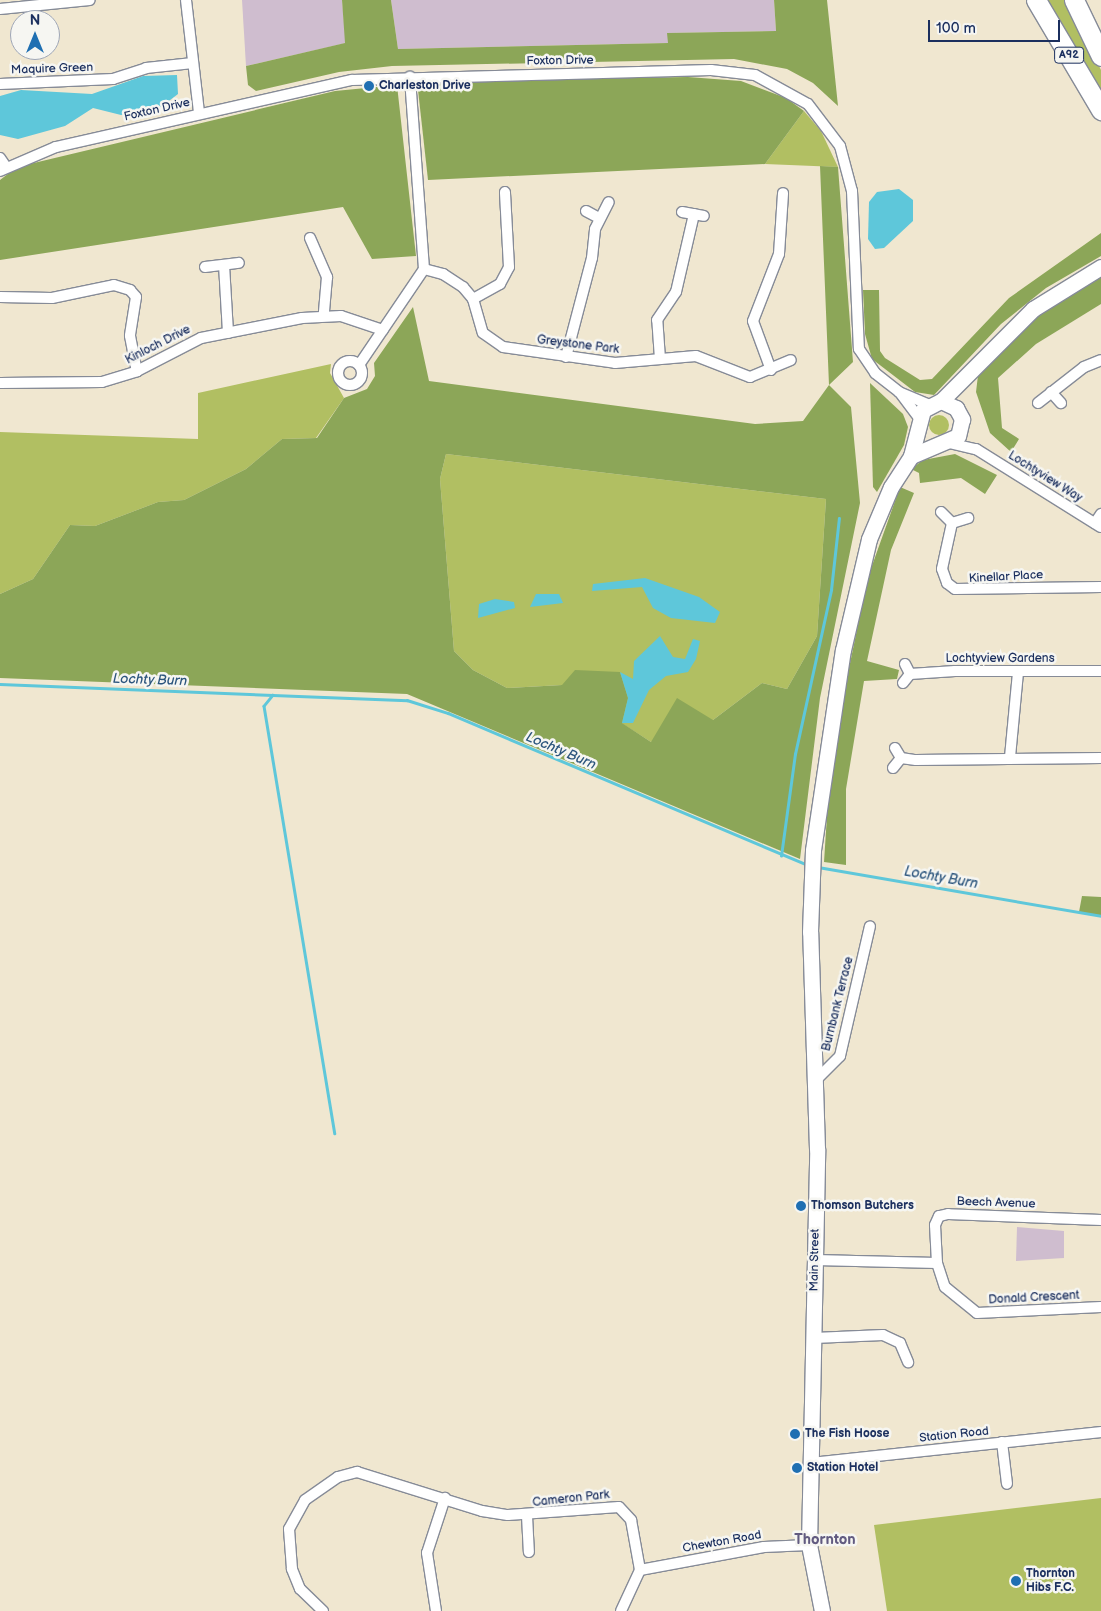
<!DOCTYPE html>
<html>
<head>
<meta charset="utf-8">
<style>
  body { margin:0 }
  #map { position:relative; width:1101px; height:1611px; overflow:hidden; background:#f0e7d0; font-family:"Balsamiq Sans",sans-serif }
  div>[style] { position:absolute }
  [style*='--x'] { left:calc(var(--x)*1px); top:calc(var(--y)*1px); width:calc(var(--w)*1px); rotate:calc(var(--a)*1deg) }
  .industrial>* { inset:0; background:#cfbdcf }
  .green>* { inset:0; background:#b1bf62 }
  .round { border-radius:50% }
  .forest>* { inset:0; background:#8ca658 }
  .water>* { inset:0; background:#5ec7da }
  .stream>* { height:2.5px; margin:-1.25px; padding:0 1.25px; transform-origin:1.25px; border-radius:1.25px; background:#5ec7da }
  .roads { filter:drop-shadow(1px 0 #868b97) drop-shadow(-1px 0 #868b97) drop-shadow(0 1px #868b97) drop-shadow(0 -1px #868b97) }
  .street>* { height:10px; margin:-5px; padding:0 5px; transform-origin:5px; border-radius:5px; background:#fff }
  .street>.ring { margin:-5px; padding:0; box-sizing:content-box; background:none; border:10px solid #fff; border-radius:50% }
  .secondary>* { height:15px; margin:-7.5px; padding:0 7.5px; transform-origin:7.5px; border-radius:7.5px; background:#fff }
  .highway>* { height:19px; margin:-9.5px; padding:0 9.5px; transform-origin:9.5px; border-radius:9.5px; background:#fff }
  .dots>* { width:14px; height:14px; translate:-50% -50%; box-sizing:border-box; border:2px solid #f6f6f2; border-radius:50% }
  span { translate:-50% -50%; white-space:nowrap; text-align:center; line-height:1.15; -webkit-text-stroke:5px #f6f6f2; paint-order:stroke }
  .shield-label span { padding:1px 4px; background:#f6f6f2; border:1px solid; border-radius:4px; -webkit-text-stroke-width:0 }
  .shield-label { font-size:11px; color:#1b2f5e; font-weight:700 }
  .street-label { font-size:12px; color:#1b2f5e }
  .poi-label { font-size:12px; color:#1b2f5e; font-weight:700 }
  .left { translate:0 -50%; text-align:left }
  .water-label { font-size:14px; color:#2c557d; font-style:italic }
  .quarter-label { font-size:15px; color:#625b80; font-weight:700 }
  .north { position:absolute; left:10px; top:10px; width:50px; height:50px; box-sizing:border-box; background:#f6f6f2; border:1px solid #9ea6b7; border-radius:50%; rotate:0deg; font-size:14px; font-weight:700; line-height:20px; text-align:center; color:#1b2f5e }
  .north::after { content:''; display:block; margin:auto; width:18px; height:22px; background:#1f6fb2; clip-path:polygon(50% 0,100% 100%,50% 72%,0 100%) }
  .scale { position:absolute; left:928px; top:20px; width:132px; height:22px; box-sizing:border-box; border:2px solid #1b2f5e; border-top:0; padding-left:6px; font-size:15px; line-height:18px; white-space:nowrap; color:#1b2f5e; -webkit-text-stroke:4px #f6f6f2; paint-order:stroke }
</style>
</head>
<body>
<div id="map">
  <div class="industrial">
    <div style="clip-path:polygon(242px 0,342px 0,346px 43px,246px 66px)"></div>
    <div style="clip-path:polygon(391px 0,774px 0,776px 31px,668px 33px,668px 43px,398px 49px)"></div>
    <div style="clip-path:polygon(1017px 1227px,1064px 1231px,1064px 1258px,1016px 1261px)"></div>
  </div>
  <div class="green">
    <div style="clip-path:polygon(1042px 0,1067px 0,1101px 70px,1101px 97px)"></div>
    <div style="clip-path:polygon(804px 111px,821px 131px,838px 167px,765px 164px)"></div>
    <div style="clip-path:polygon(331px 364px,330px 373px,344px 398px,316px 438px,282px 439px,246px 469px,184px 500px,158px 502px,95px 526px,70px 525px,33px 579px,0 594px,0 432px,198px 439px,198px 393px)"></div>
    <div class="round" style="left:929px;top:415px;width:20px;height:20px"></div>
    <div style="clip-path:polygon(446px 454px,826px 499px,817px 636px,787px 689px,762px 683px,713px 720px,651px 742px,562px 685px,507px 688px,473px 670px,454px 651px,440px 479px)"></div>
    <div style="clip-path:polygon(1101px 1498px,1101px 1611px,887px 1611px,874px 1525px)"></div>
  </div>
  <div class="forest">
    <div style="clip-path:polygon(342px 0,391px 0,398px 49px,668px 43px,667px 33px,776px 31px,774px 0,827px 0,838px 106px,813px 83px,787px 69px,734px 59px,392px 66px,339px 72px,256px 91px,248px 85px,246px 66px,345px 43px)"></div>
    <div style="clip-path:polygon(688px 77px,741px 81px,786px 98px,804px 111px,765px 164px,428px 180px,417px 81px)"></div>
    <div style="clip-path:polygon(397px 85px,416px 256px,372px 259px,343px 207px,0 260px,0 180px,17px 167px,335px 91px)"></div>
    <div style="clip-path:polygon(evenodd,820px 166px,838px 167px,853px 362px,829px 385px,851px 407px,860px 503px,820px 698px,800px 859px,407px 694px,0 678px,0 594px,33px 579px,70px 525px,95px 526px,158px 502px,184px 500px,246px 469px,282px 439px,317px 438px,344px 398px,367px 389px,375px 376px,374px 363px,413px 307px,429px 381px,755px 424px,803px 421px,829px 385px,820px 166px,446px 454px,826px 499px,817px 636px,787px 689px,762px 683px,713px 720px,677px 698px,651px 742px,622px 723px,628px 698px,620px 672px,575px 670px,562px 685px,507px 688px,473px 670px,454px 651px,440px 479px,446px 454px)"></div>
    <div style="clip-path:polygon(1101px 233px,1101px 256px,1046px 288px,1001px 324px,934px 395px,915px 392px,872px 359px,865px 334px,863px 290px,879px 290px,880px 351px,885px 358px,920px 380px,932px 379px,1009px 298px)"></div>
    <div style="clip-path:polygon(1101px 275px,1101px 304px,1036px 344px,998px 378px,1002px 428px,1019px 439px,1011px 452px,990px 433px,976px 392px,979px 367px,1021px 325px)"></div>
    <div style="clip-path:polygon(870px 383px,903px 414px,908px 427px,904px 445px,877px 492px,873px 487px)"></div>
    <div style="clip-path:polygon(955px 454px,997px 475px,985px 494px,961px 478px,920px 483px,919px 473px,911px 469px,923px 460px)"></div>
    <div style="clip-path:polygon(900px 487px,914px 493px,891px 550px,867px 661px,899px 670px,897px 679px,864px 681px,846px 789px,846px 865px,824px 862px,829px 785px,849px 668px,868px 577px)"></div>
    <div style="clip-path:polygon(1082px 896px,1101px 897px,1101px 916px,1079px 912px)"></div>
  </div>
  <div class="water">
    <div style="clip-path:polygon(177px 75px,178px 94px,161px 107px,121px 115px,93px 108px,65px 126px,18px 139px,0 135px,0 96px,21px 90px,92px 94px,143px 76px)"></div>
    <div style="clip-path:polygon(899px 189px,913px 200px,913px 221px,884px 248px,875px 249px,868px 239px,869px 202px,877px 192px)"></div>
    <div style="clip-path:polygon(645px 578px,699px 597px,720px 612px,715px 623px,671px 618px,653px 608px,642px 587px,592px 591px,593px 584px)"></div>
    <div style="clip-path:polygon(536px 594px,559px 594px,563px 603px,530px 607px)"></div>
    <div style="clip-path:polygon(495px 599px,514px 602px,515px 608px,478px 618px,479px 604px)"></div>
    <div style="clip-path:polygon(660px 636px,673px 657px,685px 659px,693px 639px,700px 641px,696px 659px,688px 672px,666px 676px,649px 690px,633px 723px,622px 723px,628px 698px,620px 672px,633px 679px,634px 661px)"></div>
  </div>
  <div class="stream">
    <div style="--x:0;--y:684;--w:407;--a:2.3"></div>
    <div style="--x:407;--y:700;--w:43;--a:17.6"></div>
    <div style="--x:448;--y:713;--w:390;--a:22.9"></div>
    <div style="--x:273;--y:695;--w:14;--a:129"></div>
    <div style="--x:264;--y:706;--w:433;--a:80.6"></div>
    <div style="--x:781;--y:856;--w:103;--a:-82.2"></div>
    <div style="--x:795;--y:754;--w:168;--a:-77.6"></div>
    <div style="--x:831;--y:590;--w:72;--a:-83.7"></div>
    <div style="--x:818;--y:867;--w:287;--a:9.8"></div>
  </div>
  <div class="roads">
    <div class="street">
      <div style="--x:186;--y:0;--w:114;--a:83.4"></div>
      <div style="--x:0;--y:9;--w:90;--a:-5.7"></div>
      <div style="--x:0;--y:84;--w:113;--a:-2.5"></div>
      <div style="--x:113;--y:79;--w:35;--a:-18"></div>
      <div style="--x:146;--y:68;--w:47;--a:-6.1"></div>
      <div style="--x:0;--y:158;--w:11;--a:56"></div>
      <div style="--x:0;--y:171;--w:61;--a:-23.2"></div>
      <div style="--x:56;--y:147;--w:303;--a:-12.8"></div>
      <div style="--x:352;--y:80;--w:359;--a:-1.6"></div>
      <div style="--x:711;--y:70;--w:44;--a:6.5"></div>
      <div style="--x:755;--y:75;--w:60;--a:28.7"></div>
      <div style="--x:808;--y:104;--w:53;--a:52.7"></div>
      <div style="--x:840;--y:146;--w:47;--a:75.1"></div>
      <div style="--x:852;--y:191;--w:158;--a:87.5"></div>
      <div style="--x:859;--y:349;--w:29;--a:56"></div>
      <div style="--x:875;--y:373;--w:31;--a:38"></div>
      <div style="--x:899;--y:392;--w:33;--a:23"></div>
      <div style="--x:586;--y:211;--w:15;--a:28"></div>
      <div style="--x:682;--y:212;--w:22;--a:10"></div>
      <div style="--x:310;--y:238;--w:43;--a:66.4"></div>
      <div style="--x:327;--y:277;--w:38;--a:95"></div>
      <div style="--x:224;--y:265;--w:68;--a:86.6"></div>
      <div style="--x:205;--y:267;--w:34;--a:-7"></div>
      <div style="--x:424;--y:269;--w:20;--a:15"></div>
      <div style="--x:443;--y:274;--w:24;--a:33"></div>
      <div style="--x:463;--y:287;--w:16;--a:50"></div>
      <div style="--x:473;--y:299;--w:35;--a:74"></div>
      <div style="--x:483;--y:333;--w:24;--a:35"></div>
      <div style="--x:503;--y:347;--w:113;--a:8.1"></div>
      <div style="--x:615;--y:363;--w:81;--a:-4.9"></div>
      <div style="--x:696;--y:356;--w:58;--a:21.3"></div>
      <div style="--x:750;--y:377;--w:44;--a:-22.5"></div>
      <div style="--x:0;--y:297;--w:52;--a:1.1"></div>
      <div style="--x:52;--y:298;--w:63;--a:-11.8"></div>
      <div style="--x:114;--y:285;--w:17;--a:17"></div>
      <div style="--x:130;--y:290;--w:9;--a:49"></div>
      <div style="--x:136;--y:297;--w:39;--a:99"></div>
      <div style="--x:130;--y:336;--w:36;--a:79"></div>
      <div style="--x:473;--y:299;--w:31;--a:-29"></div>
      <div style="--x:500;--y:284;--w:19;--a:-62"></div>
      <div style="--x:509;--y:267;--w:75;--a:-93.1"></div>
      <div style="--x:566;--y:357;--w:102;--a:-75.3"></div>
      <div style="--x:592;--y:258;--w:29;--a:-84"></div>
      <div style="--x:595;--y:229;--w:30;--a:-63"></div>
      <div style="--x:660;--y:359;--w:39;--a:-94"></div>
      <div style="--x:657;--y:320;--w:34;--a:-56"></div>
      <div style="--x:676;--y:292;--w:80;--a:-77"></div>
      <div class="ring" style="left:338px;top:361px;width:14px;height:14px"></div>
      <div style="--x:359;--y:365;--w:116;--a:-55.9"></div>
      <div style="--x:424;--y:269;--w:193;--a:-94.2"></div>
      <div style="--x:771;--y:370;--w:52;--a:-110.2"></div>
      <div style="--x:753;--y:321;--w:72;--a:-68.8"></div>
      <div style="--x:779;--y:254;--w:61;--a:-86.2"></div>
      <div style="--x:0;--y:383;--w:102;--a:-0.6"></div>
      <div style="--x:102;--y:382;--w:37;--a:-17"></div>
      <div style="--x:137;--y:371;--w:72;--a:-27.3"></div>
      <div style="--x:201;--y:338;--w:103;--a:-11.2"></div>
      <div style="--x:302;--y:318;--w:39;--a:-3"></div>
      <div style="--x:341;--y:316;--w:44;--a:18.4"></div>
      <div style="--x:1051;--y:392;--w:15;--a:48"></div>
      <div style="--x:901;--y:394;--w:30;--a:53"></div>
      <div style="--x:1038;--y:403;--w:58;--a:-38"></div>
      <div style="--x:1084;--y:367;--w:18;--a:-22"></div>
      <div style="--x:949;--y:443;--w:28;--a:13"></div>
      <div style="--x:976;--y:449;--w:147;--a:32"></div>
      <div style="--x:941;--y:512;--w:16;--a:45"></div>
      <div style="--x:952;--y:523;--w:17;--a:-17"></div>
      <div style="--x:952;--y:523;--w:47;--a:102.3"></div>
      <div style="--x:942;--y:569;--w:15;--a:70"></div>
      <div style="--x:947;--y:583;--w:10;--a:37"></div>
      <div style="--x:955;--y:589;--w:146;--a:-0.8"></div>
      <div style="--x:1095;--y:523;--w:11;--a:-56"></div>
      <div style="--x:905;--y:664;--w:11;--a:63"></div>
      <div style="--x:903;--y:683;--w:11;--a:-52"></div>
      <div style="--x:910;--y:674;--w:45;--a:-3.8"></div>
      <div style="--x:955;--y:671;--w:146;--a:0"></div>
      <div style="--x:895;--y:748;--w:12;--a:59"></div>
      <div style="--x:901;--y:758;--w:15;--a:8"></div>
      <div style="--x:916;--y:760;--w:185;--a:-0.6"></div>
      <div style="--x:1010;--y:757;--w:85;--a:-84.6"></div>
      <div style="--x:893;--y:768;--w:13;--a:-51"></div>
      <div style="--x:816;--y:1080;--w:34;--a:-45"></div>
      <div style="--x:840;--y:1056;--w:133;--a:-77"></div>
      <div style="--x:1101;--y:1220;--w:153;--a:-177.8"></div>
      <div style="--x:948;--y:1214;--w:9;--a:167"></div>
      <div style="--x:939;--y:1216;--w:10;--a:114"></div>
      <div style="--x:935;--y:1225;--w:38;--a:87"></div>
      <div style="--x:937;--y:1263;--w:25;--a:72"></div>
      <div style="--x:945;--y:1287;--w:41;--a:39.1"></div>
      <div style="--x:977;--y:1313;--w:124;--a:-2.8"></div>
      <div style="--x:815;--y:1260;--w:122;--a:1.4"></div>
      <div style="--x:814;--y:1338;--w:69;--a:-2.5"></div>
      <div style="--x:883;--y:1335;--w:19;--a:25"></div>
      <div style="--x:900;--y:1343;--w:21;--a:67"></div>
      <div style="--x:1002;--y:1442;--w:42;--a:83.2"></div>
      <div style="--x:811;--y:1463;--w:292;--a:-6.1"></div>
      <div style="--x:527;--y:1516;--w:36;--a:87"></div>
      <div style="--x:640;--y:1570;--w:126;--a:-10.5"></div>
      <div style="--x:764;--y:1547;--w:45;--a:-2.5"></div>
      <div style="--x:323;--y:1611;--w:32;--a:-136"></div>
      <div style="--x:300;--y:1589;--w:22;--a:-112"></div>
      <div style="--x:292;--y:1569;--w:40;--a:-94.3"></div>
      <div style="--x:289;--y:1529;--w:33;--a:-61"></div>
      <div style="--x:305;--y:1500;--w:40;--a:-34.9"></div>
      <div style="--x:338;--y:1477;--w:20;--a:-15"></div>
      <div style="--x:357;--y:1472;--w:131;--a:17.3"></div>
      <div style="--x:482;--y:1511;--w:26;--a:9"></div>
      <div style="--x:508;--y:1515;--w:111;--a:-4.1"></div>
      <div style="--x:619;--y:1507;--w:18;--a:47"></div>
      <div style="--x:631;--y:1520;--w:51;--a:79.8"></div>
      <div style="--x:640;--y:1570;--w:45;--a:114.9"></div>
      <div style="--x:436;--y:1611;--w:59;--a:-98.8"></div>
      <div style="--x:427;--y:1553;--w:58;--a:-71.9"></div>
    </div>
    <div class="secondary">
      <div style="--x:941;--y:401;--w:130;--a:-45"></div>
      <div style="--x:1033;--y:309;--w:80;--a:-31.7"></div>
      <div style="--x:822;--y:1611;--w:67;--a:-101.1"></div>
      <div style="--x:809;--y:1545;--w:396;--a:-88.8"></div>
      <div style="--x:817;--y:1149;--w:217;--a:-91.8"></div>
      <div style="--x:810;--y:932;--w:82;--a:-87.9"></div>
      <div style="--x:813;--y:850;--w:202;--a:-81.5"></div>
      <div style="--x:843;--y:650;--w:114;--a:-76.8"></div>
      <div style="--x:869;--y:539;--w:56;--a:-67.1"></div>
      <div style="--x:891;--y:487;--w:37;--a:-57"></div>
      <div style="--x:911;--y:456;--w:48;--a:-75.4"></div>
      <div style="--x:923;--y:410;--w:20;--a:-27"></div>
      <div style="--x:941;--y:401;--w:17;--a:25"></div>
      <div style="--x:956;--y:408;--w:13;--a:61"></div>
      <div style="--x:962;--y:419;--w:17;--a:103"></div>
      <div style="--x:958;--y:436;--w:51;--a:156.9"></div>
    </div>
    <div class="highway">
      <div style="--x:1036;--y:0;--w:128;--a:59.4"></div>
      <div style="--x:1074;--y:0;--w:62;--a:64.3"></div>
    </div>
  </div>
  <div class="dots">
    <div style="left:369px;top:86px;background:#1f6fb2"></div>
    <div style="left:801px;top:1206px;background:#1f6fb2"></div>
    <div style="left:795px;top:1434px;background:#1f6fb2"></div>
    <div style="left:797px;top:1468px;background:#1f6fb2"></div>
    <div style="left:1016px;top:1581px;background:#1f6fb2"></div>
  </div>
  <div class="shield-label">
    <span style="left:1069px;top:55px">A92</span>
  </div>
  <div class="street-label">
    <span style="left:560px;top:61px;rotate:-1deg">Foxton Drive</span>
    <span style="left:52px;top:69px;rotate:-2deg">Maquire Green</span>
    <span style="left:157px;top:110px;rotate:-13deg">Foxton Drive</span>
    <span style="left:158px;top:345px;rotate:-27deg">Kinloch Drive</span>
    <span style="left:578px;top:345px;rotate:7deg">Greystone Park</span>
    <span style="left:1045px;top:477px;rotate:32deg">Lochtyview Way</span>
    <span style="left:1006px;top:577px;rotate:-3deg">Kinellar Place</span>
    <span style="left:1000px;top:659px">Lochtyview Gardens</span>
    <span style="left:838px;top:1004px;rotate:-76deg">Burnbank Terrace</span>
    <span style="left:996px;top:1203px;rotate:2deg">Beech Avenue</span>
    <span style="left:815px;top:1260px;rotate:-89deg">Main Street</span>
    <span style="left:1034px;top:1298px;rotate:-3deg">Donald Crescent</span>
    <span style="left:954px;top:1435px;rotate:-6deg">Station Road</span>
    <span style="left:571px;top:1499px;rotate:-6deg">Cameron Park</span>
    <span style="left:722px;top:1542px;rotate:-10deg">Chewton Road</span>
  </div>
  <div class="poi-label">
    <span class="left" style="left:379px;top:86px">Charleston Drive</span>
    <span class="left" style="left:811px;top:1206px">Thomson Butchers</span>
    <span class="left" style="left:805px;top:1434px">The Fish Hoose</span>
    <span class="left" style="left:807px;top:1468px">Station Hotel</span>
    <span class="left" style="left:1026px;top:1581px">Thornton<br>Hibs F.C.</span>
  </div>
  <div class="water-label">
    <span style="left:150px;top:680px;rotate:2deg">Lochty Burn</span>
    <span style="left:561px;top:751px;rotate:23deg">Lochty Burn</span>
    <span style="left:941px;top:878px;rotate:10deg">Lochty Burn</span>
  </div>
  <div class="quarter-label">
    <span style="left:825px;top:1540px">Thornton</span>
  </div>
  <div class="north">N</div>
  <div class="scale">100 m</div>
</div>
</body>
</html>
